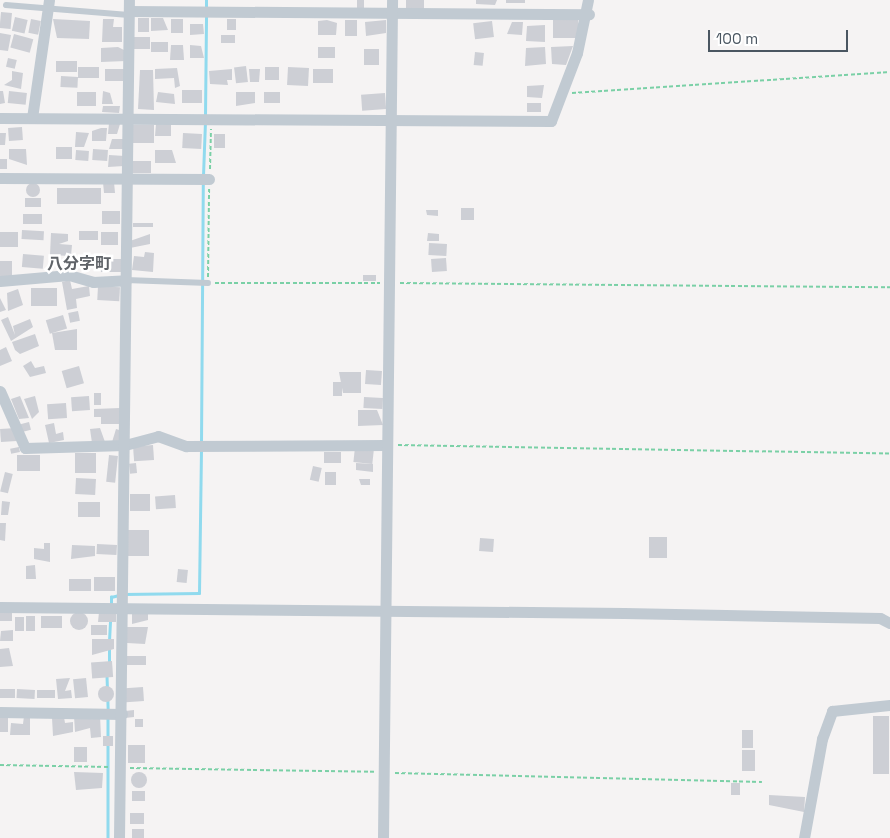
<!DOCTYPE html>
<html>
<head>
<meta charset="utf-8">
<style>
  body { margin:0 }
  #map { position:relative; width:890px; height:838px; overflow:hidden; background:#f5f3f3; font-family:"Space Grotesk","Noto Sans JP",sans-serif }
  div>[style] { position:absolute }
  [style*='--x'] { left:calc(var(--x)*1px); top:calc(var(--y)*1px); width:calc(var(--w)*1px); rotate:calc(var(--a)*1deg) }
  .stream>* { height:2.5px; margin:-1.25px; padding:0 1.25px; transform-origin:1.25px; border-radius:1.25px; background:#90daee }
  .building>* { inset:0; background:#cdcfd5; transform-origin:0 0 }
  .round { border-radius:50% }
  .path>* { height:2px; margin-top:-1px; transform-origin:0; background:repeating-linear-gradient(90deg,#7ad0a6 0 4px,transparent 0 6.5px) }
  .lane>* { height:5.5px; margin:-2.75px; padding:0 2.75px; transform-origin:2.75px; border-radius:2.75px; background:#c1cad2 }
  .street>* { height:11px; margin:-5.5px; padding:0 5.5px; transform-origin:5.5px; border-radius:5.5px; background:#c1cad2 }
  span { translate:-50% -50%; white-space:nowrap; text-align:center; line-height:1.15; -webkit-text-stroke:5px #fff; paint-order:stroke }
  .quarter-label { font-size:16px; color:#5f6368; font-weight:700 }
  .scale { position:absolute; left:708px; top:30px; width:140px; height:22px; box-sizing:border-box; border:2px solid #4a5661; border-top:0; padding-left:6px; font-size:15px; line-height:18px; white-space:nowrap; color:#4a5661; -webkit-text-stroke:4px #fff; paint-order:stroke }
</style>
</head>
<body>
<div id="map">
  <div class="stream">
    <div style="--x:206;--y:8;--w:8;--a:-90"></div>
    <div style="--x:205;--y:116;--w:102;--a:-89.4"></div>
    <div style="--x:203;--y:176;--w:55;--a:-87.9"></div>
    <div style="--x:201;--y:443;--w:262;--a:-89.6"></div>
    <div style="--x:124;--y:594;--w:75;--a:-0.8"></div>
    <div style="--x:199;--y:593;--w:144;--a:-89.2"></div>
    <div style="--x:111;--y:606;--w:9;--a:-90"></div>
    <div style="--x:111;--y:597;--w:8;--a:-14"></div>
    <div style="--x:109;--y:641;--w:22;--a:-87"></div>
    <div style="--x:109;--y:663;--w:14;--a:-90"></div>
    <div style="--x:107;--y:676;--w:34;--a:88"></div>
    <div style="--x:108;--y:718;--w:20;--a:90"></div>
    <div style="--x:108;--y:743;--w:95;--a:90"></div>
  </div>
  <div class="building">
    <div style="left:357px;top:0;width:7px;height:9px"></div>
    <div style="clip-path:polygon(406px 0,424px 0,424px 12px,406px 9px)"></div>
    <div style="clip-path:polygon(476px 0,497px 0,495px 5px,476px 4px)"></div>
    <div style="left:506px;top:0;width:19px;height:3px"></div>
    <div style="left:1px;top:12px;width:11px;height:16px;rotate:5deg"></div>
    <div style="left:15px;top:17px;width:13px;height:14px;rotate:13deg"></div>
    <div style="left:138px;top:18px;width:11px;height:14px"></div>
    <div style="clip-path:polygon(151px 18px,163px 18px,168px 30px,151px 31px)"></div>
    <div style="left:31px;top:19px;width:10px;height:14px;rotate:11deg"></div>
    <div style="clip-path:polygon(53px 19px,90px 21px,89px 39px,57px 38px)"></div>
    <div style="clip-path:polygon(103px 19px,114px 19px,113px 27px,122px 27px,122px 42px,102px 42px)"></div>
    <div style="left:171px;top:19px;width:12px;height:14px"></div>
    <div style="left:227px;top:19px;width:9px;height:11px"></div>
    <div style="clip-path:polygon(327px 20px,337px 23px,336px 35px,318px 35px,318px 21px)"></div>
    <div style="left:345px;top:20px;width:12px;height:16px"></div>
    <div style="clip-path:polygon(386px 20px,386px 33px,366px 36px,365px 22px)"></div>
    <div style="left:553px;top:20px;width:25px;height:18px"></div>
    <div style="left:492px;top:21px;width:16px;height:19px;rotate:83deg"></div>
    <div style="clip-path:polygon(512px 22px,523px 22px,522px 35px,507px 34px)"></div>
    <div style="clip-path:polygon(190px 24px,203px 24px,204px 34px,190px 35px)"></div>
    <div style="clip-path:polygon(545px 25px,545px 42px,526px 41px,527px 26px)"></div>
    <div style="clip-path:polygon(0 33px,11px 35px,8px 51px,0 50px)"></div>
    <div style="left:14px;top:34px;width:20px;height:14px;rotate:15deg"></div>
    <div style="left:221px;top:35px;width:14px;height:8px"></div>
    <div style="left:134px;top:37px;width:16px;height:12px"></div>
    <div style="left:151px;top:42px;width:17px;height:10px"></div>
    <div style="clip-path:polygon(171px 45px,183px 45px,184px 60px,170px 60px)"></div>
    <div style="clip-path:polygon(190px 45px,201px 46px,204px 58px,190px 58px)"></div>
    <div style="clip-path:polygon(573px 46px,566px 65px,552px 64px,551px 47px)"></div>
    <div style="clip-path:polygon(118px 47px,126px 51px,126px 61px,101px 62px,101px 48px)"></div>
    <div style="left:318px;top:47px;width:17px;height:11px"></div>
    <div style="clip-path:polygon(545px 47px,546px 64px,525px 66px,526px 48px)"></div>
    <div style="left:364px;top:49px;width:15px;height:16px"></div>
    <div style="left:475px;top:52px;width:9px;height:13px;rotate:6deg"></div>
    <div style="left:8px;top:58px;width:9px;height:9px;rotate:13deg"></div>
    <div style="left:56px;top:61px;width:21px;height:11px"></div>
    <div style="left:246px;top:66px;width:16px;height:12px;rotate:83deg"></div>
    <div style="left:78px;top:67px;width:21px;height:11px"></div>
    <div style="left:279px;top:67px;width:13px;height:14px;rotate:90deg"></div>
    <div style="left:288px;top:67px;width:21px;height:18px;rotate:3deg"></div>
    <div style="clip-path:polygon(177px 68px,180px 86px,175px 88px,174px 78px,155px 79px,155px 69px)"></div>
    <div style="left:125px;top:69px;width:12px;height:20px;rotate:90deg"></div>
    <div style="clip-path:polygon(232px 69px,232px 80px,227px 80px,228px 85px,210px 84px,209px 71px)"></div>
    <div style="clip-path:polygon(249px 69px,260px 69px,259px 82px,250px 82px)"></div>
    <div style="left:313px;top:69px;width:20px;height:14px"></div>
    <div style="clip-path:polygon(140px 70px,153px 70px,154px 110px,138px 109px)"></div>
    <div style="clip-path:polygon(12px 71px,23px 73px,21px 89px,4px 85px,12px 80px)"></div>
    <div style="left:61px;top:76px;width:17px;height:11px;rotate:3deg"></div>
    <div style="clip-path:polygon(544px 85px,542px 98px,527px 97px,527px 86px)"></div>
    <div style="left:182px;top:90px;width:20px;height:13px"></div>
    <div style="clip-path:polygon(0 91px,3px 91px,5px 103px,0 104px)"></div>
    <div style="left:9px;top:91px;width:18px;height:12px;rotate:6deg"></div>
    <div style="clip-path:polygon(103px 91px,110px 93px,113px 104px,102px 104px)"></div>
    <div style="left:96px;top:92px;width:14px;height:19px;rotate:90deg"></div>
    <div style="clip-path:polygon(158px 92px,174px 94px,175px 104px,156px 102px)"></div>
    <div style="clip-path:polygon(236px 92px,255px 92px,255px 103px,236px 106px)"></div>
    <div style="left:264px;top:92px;width:16px;height:11px"></div>
    <div style="left:385px;top:93px;width:16px;height:24px;rotate:86deg"></div>
    <div style="left:527px;top:103px;width:14px;height:9px"></div>
    <div style="clip-path:polygon(103px 106px,120px 106px,119px 113px,102px 112px)"></div>
    <div style="clip-path:polygon(109px 123px,120px 124px,117px 134px,108px 134px)"></div>
    <div style="clip-path:polygon(156px 124px,171px 125px,171px 136px,155px 136px)"></div>
    <div style="left:131px;top:125px;width:23px;height:18px"></div>
    <div style="left:22px;top:127px;width:13px;height:14px;rotate:86deg"></div>
    <div style="clip-path:polygon(101px 128px,107px 128px,106px 141px,92px 141px,92px 131px)"></div>
    <div style="clip-path:polygon(76px 132px,89px 133px,84px 147px,75px 147px)"></div>
    <div style="clip-path:polygon(0 133px,6px 133px,5px 145px,0 145px)"></div>
    <div style="left:183px;top:133px;width:19px;height:15px;rotate:3deg"></div>
    <div style="left:214px;top:134px;width:11px;height:14px"></div>
    <div style="clip-path:polygon(112px 139px,125px 139px,124px 149px,109px 149px)"></div>
    <div style="left:56px;top:147px;width:16px;height:12px"></div>
    <div style="clip-path:polygon(9px 149px,26px 149px,27px 165px,9px 159px)"></div>
    <div style="left:93px;top:149px;width:15px;height:11px;rotate:4deg"></div>
    <div style="left:76px;top:150px;width:13px;height:10px;rotate:4deg"></div>
    <div style="clip-path:polygon(155px 150px,172px 150px,176px 163px,155px 163px)"></div>
    <div style="clip-path:polygon(109px 155px,125px 156px,124px 166px,108px 167px)"></div>
    <div style="left:0;top:159px;width:7px;height:10px"></div>
    <div style="left:132px;top:161px;width:19px;height:12px"></div>
    <div style="clip-path:polygon(103px 182px,114px 182px,115px 193px,104px 193px)"></div>
    <div class="round" style="left:26px;top:183px;width:14px;height:14px"></div>
    <div style="left:57px;top:188px;width:44px;height:16px"></div>
    <div style="left:41px;top:198px;width:9px;height:16px;rotate:90deg"></div>
    <div style="left:461px;top:208px;width:13px;height:12px"></div>
    <div style="clip-path:polygon(426px 210px,438px 210px,438px 216px,427px 215px)"></div>
    <div style="left:102px;top:211px;width:18px;height:13px"></div>
    <div style="left:23px;top:214px;width:19px;height:10px"></div>
    <div style="left:153px;top:223px;width:4px;height:20px;rotate:90deg"></div>
    <div style="left:22px;top:230px;width:22px;height:9px;rotate:3deg"></div>
    <div style="left:79px;top:231px;width:19px;height:9px"></div>
    <div style="left:0;top:232px;width:18px;height:15px"></div>
    <div style="left:101px;top:232px;width:17px;height:13px"></div>
    <div style="clip-path:polygon(51px 233px,68px 234px,68px 241px,59px 244px,72px 245px,71px 256px,50px 255px)"></div>
    <div style="clip-path:polygon(428px 233px,439px 234px,439px 241px,427px 241px)"></div>
    <div style="clip-path:polygon(150px 234px,150px 244px,130px 248px,130px 241px)"></div>
    <div style="left:429px;top:243px;width:18px;height:12px;rotate:3deg"></div>
    <div style="clip-path:polygon(145px 252px,154px 253px,153px 272px,132px 270px,134px 256px,144px 257px)"></div>
    <div style="left:23px;top:254px;width:21px;height:13px;rotate:5deg"></div>
    <div style="left:446px;top:258px;width:13px;height:15px;rotate:86deg"></div>
    <div style="left:101px;top:259px;width:20px;height:13px"></div>
    <div style="left:0;top:261px;width:12px;height:16px"></div>
    <div style="left:363px;top:275px;width:13px;height:6px"></div>
    <div style="clip-path:polygon(70px 280px,72px 289px,89px 286px,90px 296px,76px 299px,77px 308px,67px 310px,62px 282px)"></div>
    <div style="left:98px;top:286px;width:22px;height:14px;rotate:3deg"></div>
    <div style="left:31px;top:288px;width:26px;height:18px"></div>
    <div style="clip-path:polygon(18px 289px,23px 305px,8px 311px,7px 293px)"></div>
    <div style="clip-path:polygon(0 298px,6px 310px,0 312px)"></div>
    <div style="left:78px;top:311px;width:10px;height:10px;rotate:79deg"></div>
    <div style="left:63px;top:315px;width:14px;height:18px;rotate:73deg"></div>
    <div style="clip-path:polygon(8px 317px,15px 335px,13px 326px,30px 319px,33px 327px,11px 341px,1px 320px)"></div>
    <div style="clip-path:polygon(77px 329px,77px 350px,55px 350px,52px 333px)"></div>
    <div style="clip-path:polygon(35px 334px,39px 346px,20px 354px,15px 350px,12px 342px)"></div>
    <div style="clip-path:polygon(6px 347px,12px 361px,0 366px,0 350px)"></div>
    <div style="clip-path:polygon(31px 361px,35px 368px,44px 366px,46px 373px,30px 377px,23px 366px)"></div>
    <div style="left:79px;top:366px;width:18px;height:18px;rotate:74deg"></div>
    <div style="left:366px;top:370px;width:16px;height:14px;rotate:4deg"></div>
    <div style="clip-path:polygon(339px 372px,361px 372px,361px 393px,343px 393px)"></div>
    <div style="left:342px;top:382px;width:14px;height:9px;rotate:90deg"></div>
    <div style="left:94px;top:393px;width:7px;height:12px"></div>
    <div style="clip-path:polygon(20px 396px,29px 418px,19px 419px,11px 399px)"></div>
    <div style="clip-path:polygon(35px 396px,39px 412px,32px 419px,24px 399px)"></div>
    <div style="left:89px;top:396px;width:14px;height:18px;rotate:86deg"></div>
    <div style="left:364px;top:397px;width:19px;height:11px;rotate:3deg"></div>
    <div style="left:66px;top:403px;width:15px;height:19px;rotate:86deg"></div>
    <div style="clip-path:polygon(120px 408px,120px 424px,101px 424px,101px 417px,94px 417px,94px 409px)"></div>
    <div style="clip-path:polygon(358px 410px,377px 410px,383px 425px,358px 426px)"></div>
    <div style="left:29px;top:422px;width:8px;height:10px;rotate:76deg"></div>
    <div style="clip-path:polygon(54px 423px,56px 434px,63px 432px,64px 440px,49px 443px,45px 425px)"></div>
    <div style="left:16px;top:428px;width:13px;height:16px;rotate:86deg"></div>
    <div style="clip-path:polygon(100px 428px,105px 442px,92px 443px,90px 429px)"></div>
    <div style="left:116px;top:429px;width:10px;height:14px;rotate:17deg"></div>
    <div style="left:153px;top:445px;width:15px;height:20px;rotate:86deg"></div>
    <div style="left:19px;top:447px;width:5px;height:9px;rotate:79deg"></div>
    <div style="left:355px;top:447px;width:19px;height:15px;rotate:6deg"></div>
    <div style="left:324px;top:452px;width:17px;height:11px"></div>
    <div style="left:75px;top:453px;width:21px;height:20px"></div>
    <div style="left:17px;top:455px;width:23px;height:16px"></div>
    <div style="left:109px;top:455px;width:9px;height:27px;rotate:6deg"></div>
    <div style="left:136px;top:463px;width:10px;height:7px;rotate:84deg"></div>
    <div style="clip-path:polygon(356px 463px,373px 464px,373px 472px,356px 470px)"></div>
    <div style="left:313px;top:466px;width:9px;height:14px;rotate:13deg"></div>
    <div style="left:5px;top:472px;width:8px;height:20px;rotate:14deg"></div>
    <div style="left:325px;top:472px;width:11px;height:13px"></div>
    <div style="left:76px;top:478px;width:20px;height:16px;rotate:3deg"></div>
    <div style="clip-path:polygon(359px 479px,370px 479px,370px 485px,361px 485px)"></div>
    <div style="left:130px;top:494px;width:20px;height:17px"></div>
    <div style="left:175px;top:495px;width:13px;height:20px;rotate:86deg"></div>
    <div style="clip-path:polygon(2px 501px,10px 502px,8px 515px,1px 515px)"></div>
    <div style="left:78px;top:502px;width:22px;height:15px"></div>
    <div style="clip-path:polygon(0 523px,6px 523px,5px 541px,0 540px)"></div>
    <div style="left:127px;top:530px;width:22px;height:26px"></div>
    <div style="left:649px;top:537px;width:18px;height:21px"></div>
    <div style="left:480px;top:538px;width:14px;height:13px;rotate:4deg"></div>
    <div style="clip-path:polygon(44px 543px,50px 543px,50px 562px,34px 559px,34px 548px,44px 549px)"></div>
    <div style="left:97px;top:544px;width:20px;height:10px;rotate:3deg"></div>
    <div style="clip-path:polygon(72px 545px,95px 546px,95px 556px,71px 559px)"></div>
    <div style="clip-path:polygon(35px 565px,36px 579px,26px 579px,26px 566px)"></div>
    <div style="left:178px;top:569px;width:10px;height:13px;rotate:6deg"></div>
    <div style="left:94px;top:577px;width:21px;height:14px"></div>
    <div style="left:91px;top:579px;width:12px;height:22px;rotate:90deg"></div>
    <div style="clip-path:polygon(132px 610px,148px 610px,148px 620px,132px 624px)"></div>
    <div style="left:12px;top:611px;width:10px;height:12px;rotate:90deg"></div>
    <div style="clip-path:polygon(99px 612px,116px 613px,116px 622px,98px 622px)"></div>
    <div class="round" style="left:70px;top:612px;width:18px;height:18px"></div>
    <div style="left:26px;top:616px;width:9px;height:15px"></div>
    <div style="left:41px;top:616px;width:21px;height:12px"></div>
    <div style="left:15px;top:617px;width:9px;height:14px"></div>
    <div style="left:91px;top:625px;width:16px;height:10px"></div>
    <div style="clip-path:polygon(127px 627px,148px 627px,145px 644px,127px 643px)"></div>
    <div style="clip-path:polygon(13px 630px,13px 641px,0 641px,1px 631px)"></div>
    <div style="clip-path:polygon(92px 639px,114px 639px,114px 649px,92px 655px)"></div>
    <div style="clip-path:polygon(9px 648px,13px 666px,0 667px,0 649px)"></div>
    <div style="left:146px;top:656px;width:9px;height:19px;rotate:90deg"></div>
    <div style="left:112px;top:661px;width:16px;height:21px;rotate:86deg"></div>
    <div style="clip-path:polygon(70px 678px,65px 691px,71px 690px,72px 698px,58px 699px,56px 679px)"></div>
    <div style="left:86px;top:678px;width:19px;height:13px;rotate:84deg"></div>
    <div class="round" style="left:98px;top:686px;width:16px;height:16px"></div>
    <div style="left:143px;top:687px;width:14px;height:18px;rotate:86deg"></div>
    <div style="left:0;top:689px;width:15px;height:9px"></div>
    <div style="left:17px;top:689px;width:18px;height:9px;rotate:3deg"></div>
    <div style="left:37px;top:690px;width:18px;height:8px"></div>
    <div style="clip-path:polygon(134px 710px,134px 717px,125px 718px,125px 711px)"></div>
    <div style="clip-path:polygon(100px 715px,101px 737px,91px 738px,90px 728px,75px 732px,74px 716px)"></div>
    <div style="left:0;top:716px;width:8px;height:16px"></div>
    <div style="clip-path:polygon(24px 716px,30px 717px,30px 735px,10px 735px,11px 723px,23px 724px)"></div>
    <div style="left:873px;top:716px;width:16px;height:58px"></div>
    <div style="clip-path:polygon(64px 717px,65px 723px,73px 722px,73px 732px,53px 736px,52px 718px)"></div>
    <div style="left:135px;top:719px;width:8px;height:8px"></div>
    <div style="left:742px;top:730px;width:11px;height:18px"></div>
    <div style="left:103px;top:736px;width:10px;height:10px"></div>
    <div style="left:128px;top:745px;width:17px;height:18px"></div>
    <div style="left:74px;top:747px;width:13px;height:15px"></div>
    <div style="left:742px;top:750px;width:13px;height:21px"></div>
    <div class="round" style="left:131px;top:772px;width:16px;height:16px"></div>
    <div style="clip-path:polygon(74px 772px,103px 773px,102px 788px,76px 790px)"></div>
    <div style="left:731px;top:783px;width:9px;height:12px"></div>
    <div style="left:132px;top:791px;width:13px;height:10px"></div>
    <div style="clip-path:polygon(769px 795px,805px 797px,804px 812px,769px 805px)"></div>
    <div style="left:130px;top:813px;width:14px;height:11px"></div>
    <div style="left:132px;top:829px;width:12px;height:9px"></div>
  </div>
  <div class="path">
    <div style="--x:572;--y:93;--w:319;--a:-3.8"></div>
    <div style="--x:210;--y:169;--w:40;--a:-88.6"></div>
    <div style="--x:208;--y:277;--w:88;--a:-89.3"></div>
    <div style="--x:215;--y:283;--w:165;--a:0"></div>
    <div style="--x:400;--y:283;--w:490;--a:0.5"></div>
    <div style="--x:398;--y:445;--w:492;--a:1"></div>
    <div style="--x:0;--y:765;--w:110;--a:1"></div>
    <div style="--x:130;--y:768;--w:245;--a:0.9"></div>
    <div style="--x:395;--y:773;--w:367;--a:1.4"></div>
  </div>
  <div class="lane">
    <div style="--x:6;--y:5;--w:123;--a:4.6"></div>
    <div style="--x:126;--y:280;--w:82;--a:2.1"></div>
  </div>
  <div class="street">
    <div style="--x:129;--y:11;--w:460;--a:0.4"></div>
    <div style="--x:0;--y:118;--w:551;--a:0.31"></div>
    <div style="--x:551;--y:121;--w:73;--a:-69.1"></div>
    <div style="--x:577;--y:53;--w:54;--a:-78.3"></div>
    <div style="--x:32;--y:118;--w:119;--a:-81.8"></div>
    <div style="--x:0;--y:178;--w:209;--a:0.3"></div>
    <div style="--x:0;--y:281;--w:69;--a:-5"></div>
    <div style="--x:69;--y:275;--w:25;--a:16"></div>
    <div style="--x:93;--y:282;--w:33;--a:-3"></div>
    <div style="--x:0;--y:391;--w:62;--a:66.3"></div>
    <div style="--x:25;--y:448;--w:100;--a:-1.7"></div>
    <div style="--x:125;--y:445;--w:34;--a:-15"></div>
    <div style="--x:158;--y:436;--w:30;--a:20"></div>
    <div style="--x:186;--y:446;--w:200;--a:-0.3"></div>
    <div style="--x:0;--y:607;--w:624;--a:0.55"></div>
    <div style="--x:624;--y:613;--w:256;--a:1.1"></div>
    <div style="--x:880;--y:618;--w:11;--a:27"></div>
    <div style="--x:0;--y:712;--w:122;--a:0.9"></div>
    <div style="--x:119;--y:838;--w:838;--a:-89.32"></div>
    <div style="--x:383;--y:838;--w:838;--a:-89.38"></div>
    <div style="--x:804;--y:838;--w:101;--a:-79.7"></div>
    <div style="--x:822;--y:739;--w:30;--a:-70"></div>
    <div style="--x:832;--y:711;--w:58;--a:-5.9"></div>
  </div>
  <div class="quarter-label">
    <span style="left:79px;top:264px">八分字町</span>
  </div>
  <div class="scale">100 m</div>
</div>
</body>
</html>
